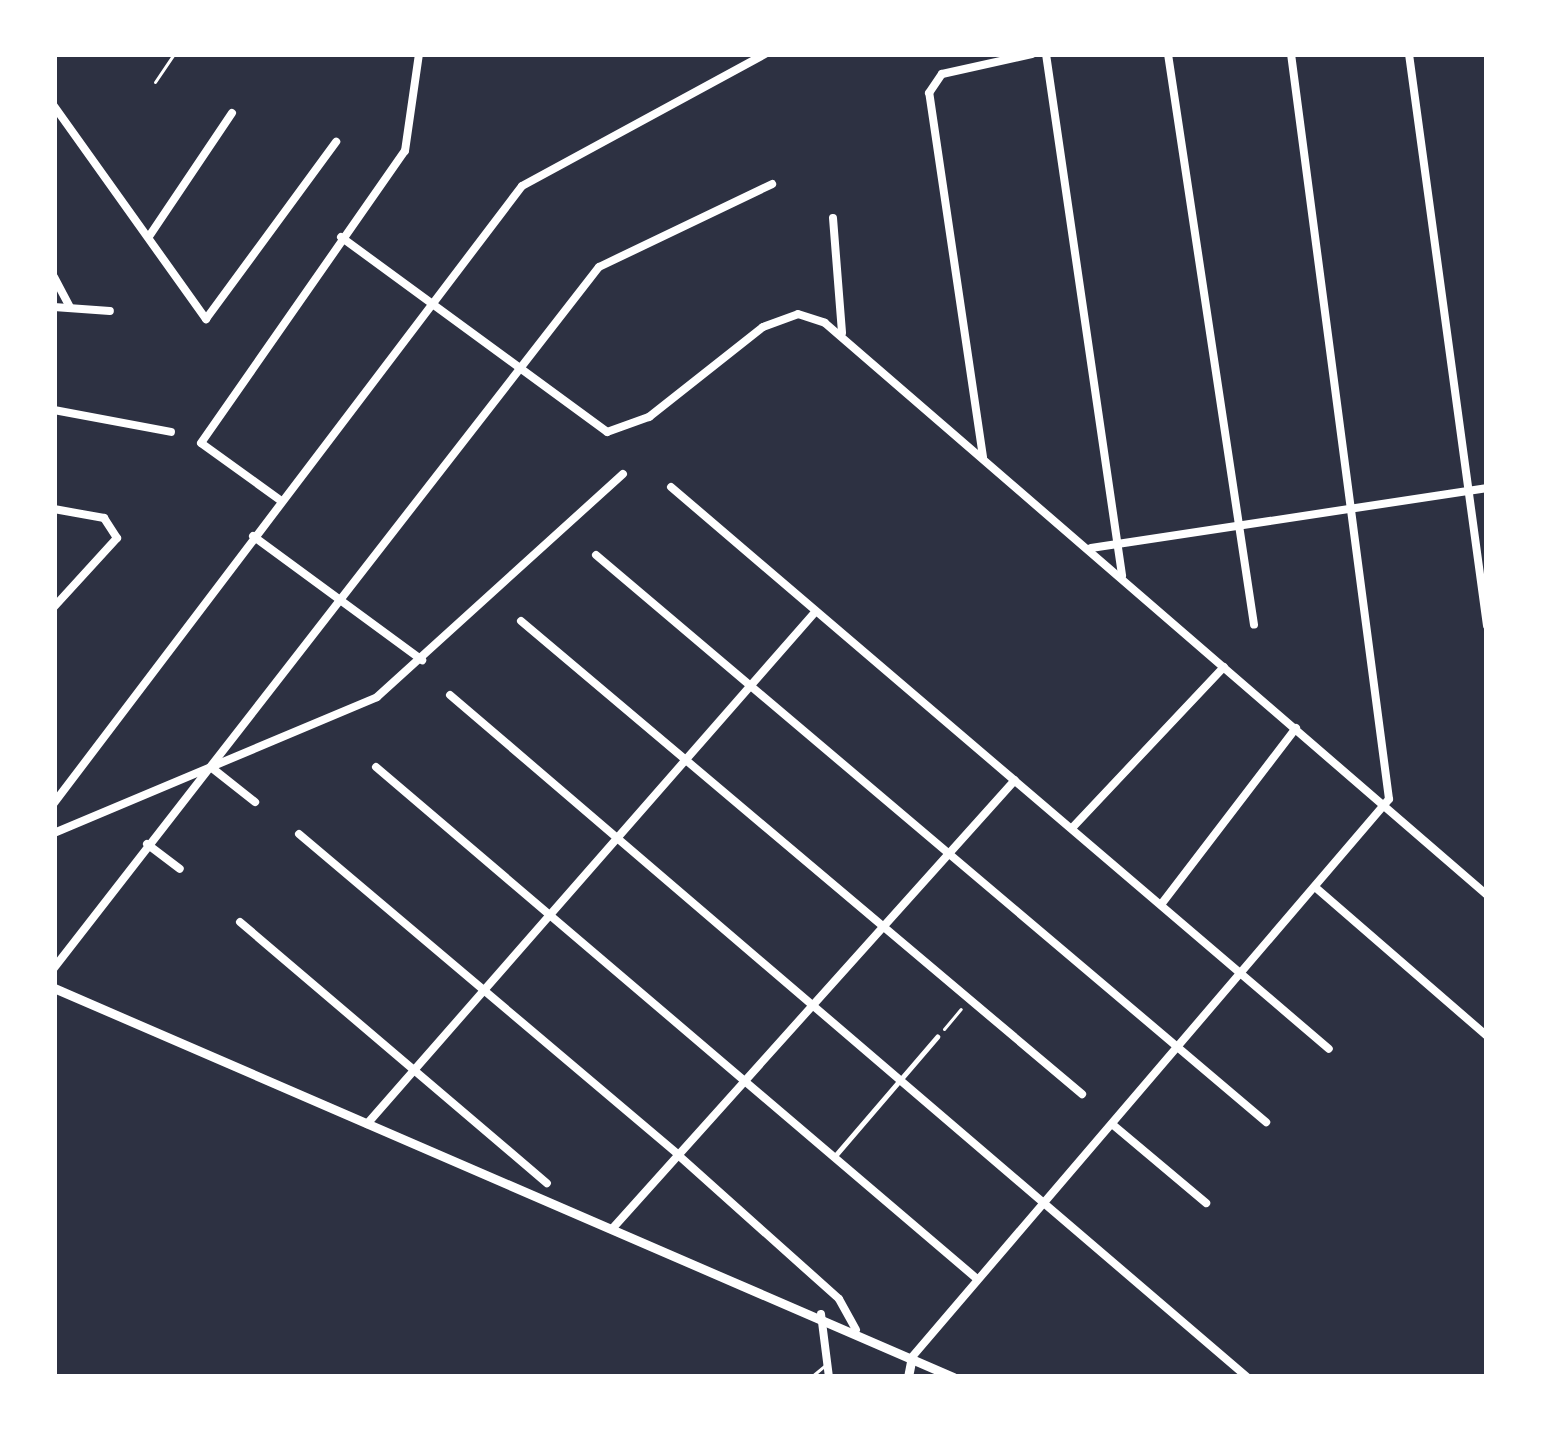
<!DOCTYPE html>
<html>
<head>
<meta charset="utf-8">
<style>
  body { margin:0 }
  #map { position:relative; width:1541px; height:1431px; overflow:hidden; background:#2d3142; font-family:Commissioner,sans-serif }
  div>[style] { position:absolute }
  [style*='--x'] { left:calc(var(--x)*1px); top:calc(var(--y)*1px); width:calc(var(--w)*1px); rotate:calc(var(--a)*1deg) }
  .path>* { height:3px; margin:-1.5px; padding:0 1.5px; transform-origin:1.5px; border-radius:1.5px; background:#fff }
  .service>* { height:3px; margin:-1.5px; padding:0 1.5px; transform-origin:1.5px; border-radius:1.5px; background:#fff }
  .pedestrian>* { height:4.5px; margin:-2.25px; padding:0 2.25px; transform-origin:2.25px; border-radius:2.25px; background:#fff }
  .minor>* { height:8px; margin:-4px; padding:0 4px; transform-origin:4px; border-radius:4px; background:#fff }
  .tertiary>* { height:9px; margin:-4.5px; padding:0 4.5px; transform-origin:4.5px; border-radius:4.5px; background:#fff }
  span { translate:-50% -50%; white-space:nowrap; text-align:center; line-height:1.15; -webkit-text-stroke:9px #fff; paint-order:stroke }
  .frame { position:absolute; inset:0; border:57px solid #fff; pointer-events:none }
</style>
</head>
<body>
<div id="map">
  <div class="path">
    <div style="--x:155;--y:82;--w:34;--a:-56"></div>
    <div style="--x:944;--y:1029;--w:26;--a:-50"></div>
  </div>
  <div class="service">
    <div style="--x:811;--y:1377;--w:17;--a:-40"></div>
  </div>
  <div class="pedestrian">
    <div style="--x:835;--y:1156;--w:157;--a:-49.4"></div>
  </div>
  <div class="minor">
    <div style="--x:1046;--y:54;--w:527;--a:81.7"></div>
    <div style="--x:1168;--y:54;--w:577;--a:81.43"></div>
    <div style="--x:1409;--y:54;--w:577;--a:82.23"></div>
    <div style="--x:54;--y:106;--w:262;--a:54.5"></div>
    <div style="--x:206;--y:319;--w:220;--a:-53.7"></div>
    <div style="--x:833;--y:218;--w:115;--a:85.5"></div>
    <div style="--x:150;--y:235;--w:147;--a:-56.1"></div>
    <div style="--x:341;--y:237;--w:330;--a:36.2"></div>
    <div style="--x:607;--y:432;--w:45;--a:-19.7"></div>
    <div style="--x:649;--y:417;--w:145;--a:-38.3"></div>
    <div style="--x:763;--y:327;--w:37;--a:-20"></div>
    <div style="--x:798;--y:314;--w:28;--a:18"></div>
    <div style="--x:825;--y:323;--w:875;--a:40.83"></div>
    <div style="--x:54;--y:277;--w:34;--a:62"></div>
    <div style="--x:54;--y:307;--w:56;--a:4.1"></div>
    <div style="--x:54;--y:410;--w:119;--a:10.6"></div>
    <div style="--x:983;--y:457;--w:368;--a:-98.4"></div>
    <div style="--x:929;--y:93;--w:23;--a:-56"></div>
    <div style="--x:942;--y:74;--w:92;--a:-12.5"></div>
    <div style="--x:671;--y:487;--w:865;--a:40.5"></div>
    <div style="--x:280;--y:500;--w:97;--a:-144.2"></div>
    <div style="--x:201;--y:443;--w:356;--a:-55.1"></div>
    <div style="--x:405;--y:151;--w:98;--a:-81.8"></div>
    <div style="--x:54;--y:509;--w:51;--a:10.2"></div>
    <div style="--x:104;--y:518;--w:24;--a:57"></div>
    <div style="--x:117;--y:538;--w:93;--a:132.4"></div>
    <div style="--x:253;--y:536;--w:210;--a:36.3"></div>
    <div style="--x:1091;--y:548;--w:401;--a:-8.6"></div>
    <div style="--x:596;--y:555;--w:878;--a:40.24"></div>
    <div style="--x:521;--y:621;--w:734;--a:40.14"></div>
    <div style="--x:450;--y:695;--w:1049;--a:40.55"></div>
    <div style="--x:376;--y:767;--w:788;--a:40.42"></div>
    <div style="--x:212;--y:768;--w:55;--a:38.3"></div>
    <div style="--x:54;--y:803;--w:774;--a:-52.82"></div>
    <div style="--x:522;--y:186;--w:277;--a:-28.5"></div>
    <div style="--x:1073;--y:827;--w:220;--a:-46.7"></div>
    <div style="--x:54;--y:833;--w:350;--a:-22.8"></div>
    <div style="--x:377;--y:697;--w:332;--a:-42.2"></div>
    <div style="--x:299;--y:834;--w:495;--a:40.2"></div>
    <div style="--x:677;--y:1154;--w:217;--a:41.8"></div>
    <div style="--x:839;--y:1299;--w:35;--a:61"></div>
    <div style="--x:147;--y:844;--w:41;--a:37.1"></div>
    <div style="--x:1315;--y:887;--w:228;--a:40.9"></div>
    <div style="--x:1163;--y:902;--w:219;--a:-52.6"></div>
    <div style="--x:240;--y:922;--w:403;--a:40.4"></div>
    <div style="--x:54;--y:968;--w:888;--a:-52.14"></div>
    <div style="--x:599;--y:267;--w:192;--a:-25.6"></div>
    <div style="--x:367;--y:1124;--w:680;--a:-48.81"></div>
    <div style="--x:1112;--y:1124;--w:123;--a:40"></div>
    <div style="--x:612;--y:1229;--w:603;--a:-48.09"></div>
    <div style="--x:821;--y:1314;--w:64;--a:82.8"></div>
    <div style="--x:912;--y:1357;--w:734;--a:-49.47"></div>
    <div style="--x:1389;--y:799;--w:751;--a:-97.49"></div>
  </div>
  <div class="tertiary">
    <div style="--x:54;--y:988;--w:980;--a:23.4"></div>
    <div style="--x:908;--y:1377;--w:20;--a:-79"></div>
  </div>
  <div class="frame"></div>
</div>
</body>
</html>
